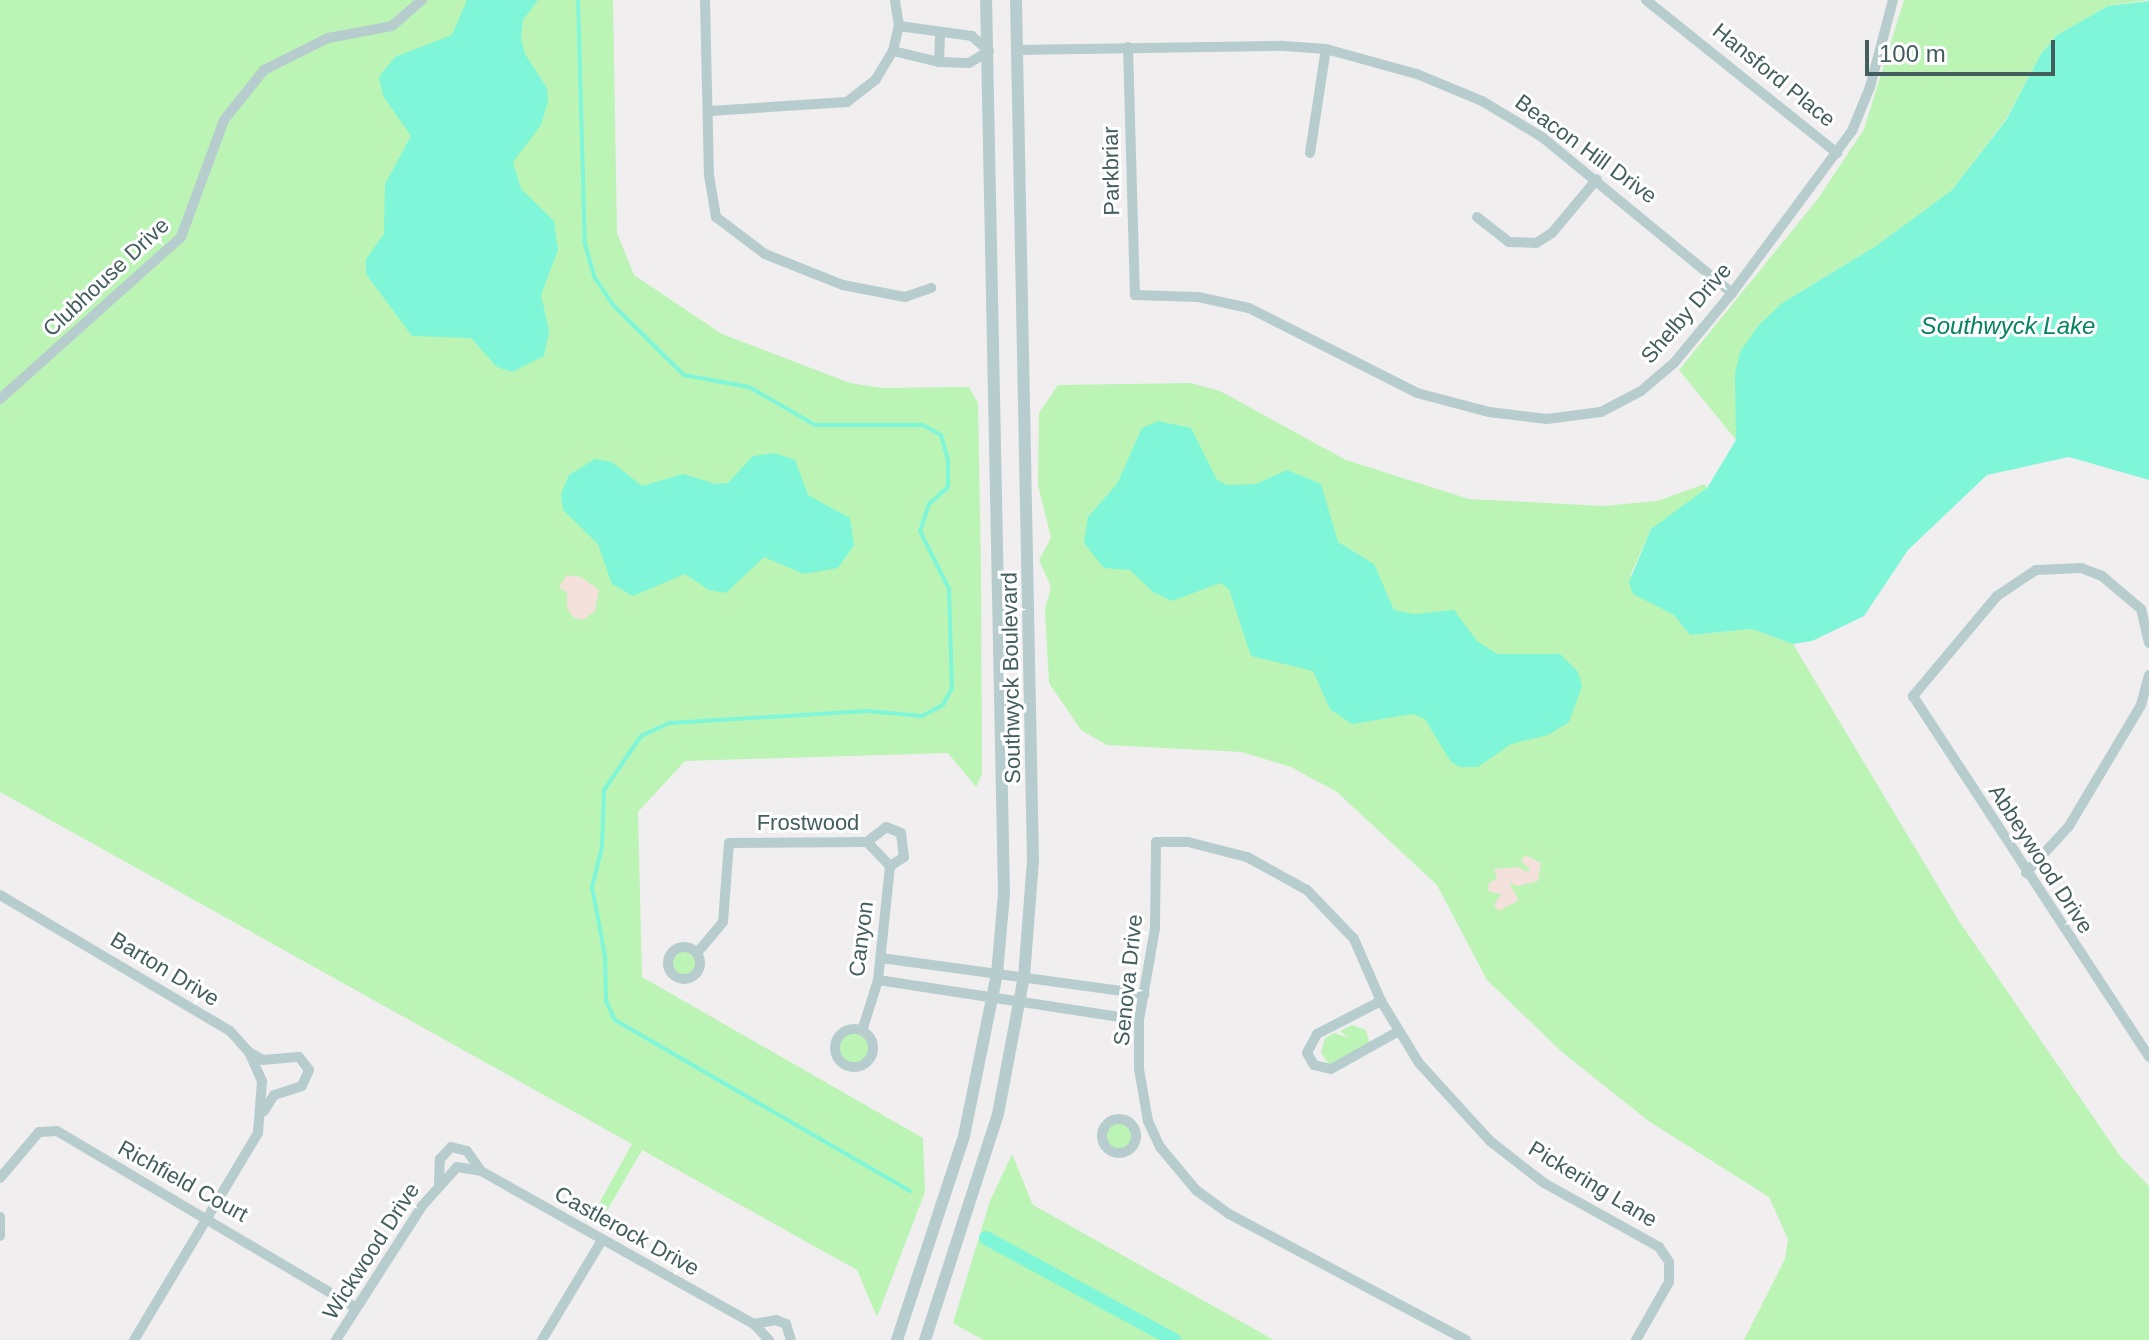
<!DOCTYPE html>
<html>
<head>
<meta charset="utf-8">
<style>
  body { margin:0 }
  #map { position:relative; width:2149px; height:1340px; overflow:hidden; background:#f1eeef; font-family:Arial,sans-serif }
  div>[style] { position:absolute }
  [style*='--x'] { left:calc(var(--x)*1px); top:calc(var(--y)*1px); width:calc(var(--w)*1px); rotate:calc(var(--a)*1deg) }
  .green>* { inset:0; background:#bcf4b6 }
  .round { border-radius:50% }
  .sand>* { inset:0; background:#f4e1dc }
  .water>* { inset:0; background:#7ef6d7 }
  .stream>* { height:4px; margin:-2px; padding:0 2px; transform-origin:2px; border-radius:2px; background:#7ef6d7 }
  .canal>* { height:14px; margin:-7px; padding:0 7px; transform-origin:7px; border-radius:7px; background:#7ef6d7 }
  .minor>* { height:10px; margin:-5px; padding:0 5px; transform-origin:5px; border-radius:5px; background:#b7cdcd }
  .minor>.ring { margin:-5px; padding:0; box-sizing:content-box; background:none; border:10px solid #b7cdcd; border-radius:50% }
  .tertiary>* { height:12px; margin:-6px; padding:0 6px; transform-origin:6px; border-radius:6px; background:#b7cdcd }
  span { translate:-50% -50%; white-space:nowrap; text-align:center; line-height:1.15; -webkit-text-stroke:6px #fff; paint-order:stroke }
  .street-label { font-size:22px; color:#445e5e }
  .water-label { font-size:24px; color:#058362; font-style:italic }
  .scale { position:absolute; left:1865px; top:40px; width:190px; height:36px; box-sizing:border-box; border:4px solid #445e5e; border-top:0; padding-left:10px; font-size:24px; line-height:28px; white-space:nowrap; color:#445e5e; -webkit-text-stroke:6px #fff; paint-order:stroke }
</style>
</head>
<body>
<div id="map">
  <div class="green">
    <div style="clip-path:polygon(0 0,613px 0,617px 233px,634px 275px,722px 334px,850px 383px,882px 388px,969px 387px,978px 403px,981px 569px,982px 774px,976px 787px,948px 753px,685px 761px,638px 812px,642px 977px,923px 1138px,925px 1192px,877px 1317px,857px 1270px,642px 1150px,601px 1221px,592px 1216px,632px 1144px,0 792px)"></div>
    <div style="clip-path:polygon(1904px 0,2149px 0,2108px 6px,2057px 35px,2041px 54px,2006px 119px,1952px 190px,1876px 246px,1782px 303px,1740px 352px,1736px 440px,1679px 370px,1817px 200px,1864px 129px)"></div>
    <div style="clip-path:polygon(1191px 383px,1220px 391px,1346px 460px,1469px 499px,1603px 506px,1657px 501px,1705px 484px,1707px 488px,1696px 498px,1651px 529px,1631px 574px,1633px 593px,1674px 615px,1690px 635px,1753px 629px,1793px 644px,1959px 921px,2120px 1156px,2149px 1186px,2149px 1340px,1744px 1340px,1785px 1259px,1788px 1239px,1769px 1197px,1650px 1122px,1563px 1053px,1487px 980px,1437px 885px,1337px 792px,1291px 767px,1242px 752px,1107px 745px,1081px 730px,1049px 683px,1045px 609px,1051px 587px,1039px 560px,1051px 538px,1038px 485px,1039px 413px,1058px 385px)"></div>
    <div class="round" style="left:668px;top:951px;width:32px;height:32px"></div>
    <div style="clip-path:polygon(1352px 1025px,1366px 1030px,1370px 1045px,1330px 1064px,1326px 1061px,1321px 1052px,1325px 1038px,1334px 1033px,1349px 1038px,1340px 1031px)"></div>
    <div class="round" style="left:837px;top:1033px;width:32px;height:32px"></div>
    <div class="round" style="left:1103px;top:1120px;width:32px;height:32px"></div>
    <div style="clip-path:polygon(1012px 1154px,1033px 1205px,1274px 1340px,983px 1340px,953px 1323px,990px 1201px)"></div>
  </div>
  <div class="sand">
    <div style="clip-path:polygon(567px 575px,581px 577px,599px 590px,595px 611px,583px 620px,574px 618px,567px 608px,567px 593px,559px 587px)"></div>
    <div style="clip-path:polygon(1525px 855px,1541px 863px,1538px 881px,1518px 886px,1509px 883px,1519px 900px,1499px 911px,1494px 905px,1501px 894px,1488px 891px,1489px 883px,1497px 879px,1494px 869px,1519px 867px,1527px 872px,1530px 869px,1521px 861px)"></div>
  </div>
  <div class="water">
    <div style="clip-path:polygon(467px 0,538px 0,523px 20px,521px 38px,525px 54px,547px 88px,548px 101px,541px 125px,513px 162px,521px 189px,554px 221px,558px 250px,541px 295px,549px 331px,544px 356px,512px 372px,497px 367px,471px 338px,412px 336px,366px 274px,366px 259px,384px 234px,385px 184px,411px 136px,383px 96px,379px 77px,395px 57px,452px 35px)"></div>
    <div style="clip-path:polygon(2149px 1px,2149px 480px,2069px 457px,1987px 475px,1908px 550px,1864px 616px,1812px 641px,1793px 644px,1752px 629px,1690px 635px,1674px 615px,1633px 594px,1629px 582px,1651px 529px,1707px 488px,1736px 440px,1735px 374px,1740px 352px,1758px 326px,1782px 303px,1876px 246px,1952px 190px,2006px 120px,2041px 54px,2057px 35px,2108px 6px)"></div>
    <div style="clip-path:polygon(1158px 421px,1191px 428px,1217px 480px,1227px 485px,1256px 484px,1287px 470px,1321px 484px,1338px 542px,1374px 564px,1394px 610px,1414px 614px,1454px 610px,1477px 641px,1497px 654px,1560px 654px,1578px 672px,1582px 686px,1569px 722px,1548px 735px,1511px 744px,1478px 767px,1460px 767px,1451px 762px,1425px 719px,1413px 714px,1352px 724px,1330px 709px,1313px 671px,1251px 656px,1229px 589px,1220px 583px,1172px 601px,1153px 592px,1130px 570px,1104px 568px,1084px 543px,1088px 517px,1117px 484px,1142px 428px)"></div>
    <div style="clip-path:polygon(774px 453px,795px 460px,808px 495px,850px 518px,854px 545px,838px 568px,804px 574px,764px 557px,726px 593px,709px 590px,685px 574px,633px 596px,612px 584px,598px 544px,563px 510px,561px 494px,569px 475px,595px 459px,612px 462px,642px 486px,683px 474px,716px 484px,728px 483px,753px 456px)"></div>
  </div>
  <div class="stream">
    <div style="--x:578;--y:0;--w:244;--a:88.4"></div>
    <div style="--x:585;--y:244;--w:35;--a:74"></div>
    <div style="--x:595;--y:278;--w:32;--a:56"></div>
    <div style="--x:613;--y:305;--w:100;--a:44.6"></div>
    <div style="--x:684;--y:375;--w:66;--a:10.5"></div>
    <div style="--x:749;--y:387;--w:76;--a:29.9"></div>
    <div style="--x:815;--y:425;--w:108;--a:0"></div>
    <div style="--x:923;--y:425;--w:21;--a:29"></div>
    <div style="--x:941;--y:435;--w:26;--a:74"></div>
    <div style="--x:948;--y:460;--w:27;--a:90"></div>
    <div style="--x:948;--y:487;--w:25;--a:138"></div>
    <div style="--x:929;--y:504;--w:28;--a:108"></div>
    <div style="--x:920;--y:531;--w:65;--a:63.4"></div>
    <div style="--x:949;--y:589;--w:99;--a:88.3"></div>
    <div style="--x:952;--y:688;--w:19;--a:118"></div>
    <div style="--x:943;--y:705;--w:24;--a:152"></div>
    <div style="--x:922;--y:716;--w:55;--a:-174.8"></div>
    <div style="--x:867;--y:711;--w:198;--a:176.5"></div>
    <div style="--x:669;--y:723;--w:31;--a:155"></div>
    <div style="--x:641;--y:736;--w:65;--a:124.4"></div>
    <div style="--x:604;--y:790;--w:57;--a:92"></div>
    <div style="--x:602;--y:847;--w:41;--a:104"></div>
    <div style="--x:592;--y:887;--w:70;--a:79.3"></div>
    <div style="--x:605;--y:956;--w:45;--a:88.7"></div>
    <div style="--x:606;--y:1001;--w:21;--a:65"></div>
    <div style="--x:615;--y:1020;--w:341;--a:30.1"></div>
  </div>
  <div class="canal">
    <div style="--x:986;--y:1238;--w:214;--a:28.5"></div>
  </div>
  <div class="minor">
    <div style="--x:705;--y:0;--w:175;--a:88.7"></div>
    <div style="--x:709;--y:175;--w:43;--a:80.5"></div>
    <div style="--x:716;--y:217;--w:61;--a:37.1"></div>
    <div style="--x:765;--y:254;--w:84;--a:21.7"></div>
    <div style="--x:843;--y:285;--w:63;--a:11"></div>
    <div style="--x:905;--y:297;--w:28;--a:-19"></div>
    <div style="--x:1646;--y:0;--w:245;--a:38.7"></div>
    <div style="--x:1128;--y:47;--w:248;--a:88.4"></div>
    <div style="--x:1135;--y:295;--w:63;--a:1.8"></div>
    <div style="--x:1198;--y:297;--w:52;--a:12.2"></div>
    <div style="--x:1249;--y:308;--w:188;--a:26.8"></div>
    <div style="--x:1417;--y:393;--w:74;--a:14.8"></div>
    <div style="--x:1489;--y:412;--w:58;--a:6.9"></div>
    <div style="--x:1547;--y:419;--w:54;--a:-7.4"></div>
    <div style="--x:1601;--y:412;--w:45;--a:-27.7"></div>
    <div style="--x:1641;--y:391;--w:43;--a:-40.3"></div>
    <div style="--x:1674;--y:363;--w:91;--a:-50.4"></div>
    <div style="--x:1732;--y:293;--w:202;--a:-53.5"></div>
    <div style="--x:1852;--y:131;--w:48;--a:-67.8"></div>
    <div style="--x:1870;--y:87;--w:90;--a:-75.2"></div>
    <div style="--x:1017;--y:50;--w:267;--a:-0.9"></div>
    <div style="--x:1284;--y:46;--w:42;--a:4.1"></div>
    <div style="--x:1326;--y:49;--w:94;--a:15.4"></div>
    <div style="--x:1417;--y:74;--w:70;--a:22.6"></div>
    <div style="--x:1482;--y:101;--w:70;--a:31"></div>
    <div style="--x:1542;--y:137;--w:246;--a:39.4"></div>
    <div style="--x:893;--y:51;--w:47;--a:13.4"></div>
    <div style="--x:939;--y:62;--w:30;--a:2"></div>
    <div style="--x:969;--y:63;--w:23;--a:-31"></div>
    <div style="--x:989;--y:51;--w:23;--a:-139"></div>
    <div style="--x:972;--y:36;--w:74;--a:-172.2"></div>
    <div style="--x:939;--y:62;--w:30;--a:-88"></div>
    <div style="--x:710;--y:111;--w:137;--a:-3.8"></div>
    <div style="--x:847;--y:102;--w:37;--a:-38"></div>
    <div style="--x:876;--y:79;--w:33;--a:-59"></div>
    <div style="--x:893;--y:51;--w:26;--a:-77"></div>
    <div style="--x:899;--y:26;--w:26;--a:-99"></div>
    <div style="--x:1310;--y:153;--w:105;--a:-81.3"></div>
    <div style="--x:1477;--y:217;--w:41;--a:38"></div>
    <div style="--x:1509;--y:242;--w:27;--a:2"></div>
    <div style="--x:1536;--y:243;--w:19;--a:-32"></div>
    <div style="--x:1552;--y:233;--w:70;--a:-50.2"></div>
    <div style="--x:0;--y:399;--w:243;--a:-41.8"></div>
    <div style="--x:181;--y:237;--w:125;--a:-69.8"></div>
    <div style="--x:224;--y:120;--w:64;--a:-51.3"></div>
    <div style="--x:264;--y:70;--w:72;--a:-26.6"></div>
    <div style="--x:328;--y:38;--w:65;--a:-10.6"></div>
    <div style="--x:392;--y:26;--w:40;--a:-41"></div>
    <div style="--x:2149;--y:643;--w:35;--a:-103"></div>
    <div style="--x:2141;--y:609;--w:51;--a:-139.8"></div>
    <div style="--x:2102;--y:576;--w:22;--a:-159"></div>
    <div style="--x:2081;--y:568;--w:45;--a:177.5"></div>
    <div style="--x:2036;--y:570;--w:47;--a:146.3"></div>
    <div style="--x:1997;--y:596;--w:131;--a:130"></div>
    <div style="--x:1913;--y:696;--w:431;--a:56.8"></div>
    <div style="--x:867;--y:842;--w:24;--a:-38"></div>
    <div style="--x:886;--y:827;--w:16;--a:22"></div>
    <div style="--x:901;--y:833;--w:24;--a:83"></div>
    <div style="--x:904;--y:857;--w:17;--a:147"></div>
    <div style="--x:2026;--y:873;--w:64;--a:-47.5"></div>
    <div style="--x:2069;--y:826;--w:141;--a:-59.2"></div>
    <div style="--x:2141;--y:705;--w:31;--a:-75"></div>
    <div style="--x:0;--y:895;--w:267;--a:30.6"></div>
    <div style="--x:230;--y:1031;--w:28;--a:48"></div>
    <div style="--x:249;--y:1052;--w:32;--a:66"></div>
    <div style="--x:262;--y:1081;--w:52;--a:94.4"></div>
    <div style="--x:258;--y:1133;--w:241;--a:120.9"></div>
    <div class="ring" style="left:668px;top:947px;width:22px;height:22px"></div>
    <div style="--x:697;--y:953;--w:40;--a:-50"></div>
    <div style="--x:723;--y:922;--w:79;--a:-85.7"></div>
    <div style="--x:729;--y:843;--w:138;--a:-0.4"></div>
    <div style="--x:867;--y:842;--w:33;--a:46"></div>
    <div style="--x:890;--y:866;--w:115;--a:96"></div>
    <div style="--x:878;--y:980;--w:53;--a:107.4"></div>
    <div style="--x:881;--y:958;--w:266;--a:7.8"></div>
    <div style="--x:878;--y:980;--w:264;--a:8.7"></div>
    <div style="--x:1381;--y:1001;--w:72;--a:152.7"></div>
    <div style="--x:1317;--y:1034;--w:21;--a:118"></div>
    <div style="--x:1307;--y:1053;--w:14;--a:60"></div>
    <div style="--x:1314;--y:1065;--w:17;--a:13"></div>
    <div style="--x:1331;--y:1069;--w:76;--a:-29.3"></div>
    <div class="ring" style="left:835px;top:1029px;width:28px;height:28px"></div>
    <div style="--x:249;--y:1052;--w:16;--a:30"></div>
    <div style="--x:263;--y:1060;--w:36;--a:-5"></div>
    <div style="--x:299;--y:1057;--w:16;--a:52"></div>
    <div style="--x:309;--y:1070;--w:17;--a:114"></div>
    <div style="--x:302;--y:1086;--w:29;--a:162"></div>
    <div style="--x:274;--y:1095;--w:19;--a:122"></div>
    <div class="ring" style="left:1102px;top:1119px;width:24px;height:24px"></div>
    <div style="--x:0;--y:1178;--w:60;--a:-49.7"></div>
    <div style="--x:39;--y:1132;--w:18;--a:-3"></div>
    <div style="--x:57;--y:1131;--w:347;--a:30.6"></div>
    <div style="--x:439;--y:1182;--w:23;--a:-88"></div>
    <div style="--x:440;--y:1159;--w:16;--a:-47"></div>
    <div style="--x:451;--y:1147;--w:16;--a:14"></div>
    <div style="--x:467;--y:1151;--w:24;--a:55"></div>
    <div style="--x:0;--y:1217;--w:19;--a:90"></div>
    <div style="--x:754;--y:1324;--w:22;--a:-10"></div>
    <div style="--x:776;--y:1320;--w:11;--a:22"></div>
    <div style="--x:786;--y:1324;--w:17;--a:73"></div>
    <div style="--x:336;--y:1340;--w:159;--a:-57.3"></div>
    <div style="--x:422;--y:1206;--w:52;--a:-48.1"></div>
    <div style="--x:457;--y:1167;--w:24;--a:9"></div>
    <div style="--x:481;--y:1171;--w:313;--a:29.3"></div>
    <div style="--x:754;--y:1324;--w:22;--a:47"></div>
    <div style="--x:542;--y:1340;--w:117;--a:-59"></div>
    <div style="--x:1466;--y:1340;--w:268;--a:-152"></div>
    <div style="--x:1229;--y:1214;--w:41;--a:-144"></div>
    <div style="--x:1196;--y:1190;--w:56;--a:-129.9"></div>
    <div style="--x:1160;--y:1147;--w:29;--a:-115"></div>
    <div style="--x:1148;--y:1121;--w:53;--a:-99.8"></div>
    <div style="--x:1139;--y:1069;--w:49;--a:-90"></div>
    <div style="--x:1139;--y:1020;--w:93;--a:-80.1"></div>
    <div style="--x:1155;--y:928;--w:86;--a:-89.3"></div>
    <div style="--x:1156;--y:842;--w:32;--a:0"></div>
    <div style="--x:1188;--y:842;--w:61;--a:14.3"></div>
    <div style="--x:1247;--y:857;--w:68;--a:28.8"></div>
    <div style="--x:1307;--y:890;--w:68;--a:46.2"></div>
    <div style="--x:1354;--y:939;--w:68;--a:66.5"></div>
    <div style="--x:1381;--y:1001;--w:73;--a:58.5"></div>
    <div style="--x:1419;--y:1063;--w:105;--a:47.7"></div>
    <div style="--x:1490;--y:1141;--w:68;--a:37.9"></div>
    <div style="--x:1544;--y:1183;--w:132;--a:29.1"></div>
    <div style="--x:1659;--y:1247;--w:18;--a:56"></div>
    <div style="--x:1669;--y:1262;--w:20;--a:90"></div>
    <div style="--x:1669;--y:1282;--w:67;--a:119.6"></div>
  </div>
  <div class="tertiary">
    <div style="--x:897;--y:1340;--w:215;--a:-71.8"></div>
    <div style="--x:964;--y:1136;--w:165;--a:-78.5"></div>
    <div style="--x:997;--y:974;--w:80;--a:-85"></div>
    <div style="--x:1004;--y:894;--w:894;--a:-91.15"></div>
    <div style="--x:925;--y:1340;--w:237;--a:-72.1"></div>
    <div style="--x:998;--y:1114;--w:139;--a:-79.3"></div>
    <div style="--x:1024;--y:977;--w:116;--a:-85.6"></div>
    <div style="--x:1033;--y:861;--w:861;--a:-91.13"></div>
  </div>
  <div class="street-label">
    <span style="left:1774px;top:75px;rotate:39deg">Hansford Place</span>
    <span style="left:1586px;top:149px;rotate:36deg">Beacon Hill Drive</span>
    <span style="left:1111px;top:171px;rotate:-91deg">Parkbriar</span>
    <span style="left:106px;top:277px;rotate:-43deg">Clubhouse Drive</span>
    <span style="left:1686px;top:313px;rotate:-49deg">Shelby Drive</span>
    <span style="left:1011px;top:678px;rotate:-91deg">Southwyck Boulevard</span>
    <span style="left:808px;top:823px">Frostwood</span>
    <span style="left:2041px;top:859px;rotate:57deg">Abbeywood Drive</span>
    <span style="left:861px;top:939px;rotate:-83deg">Canyon</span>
    <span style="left:165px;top:969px;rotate:31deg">Barton Drive</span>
    <span style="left:1128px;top:980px;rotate:-84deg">Senova Drive</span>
    <span style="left:183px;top:1181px;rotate:29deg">Richfield Court</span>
    <span style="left:1593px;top:1184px;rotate:31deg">Pickering Lane</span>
    <span style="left:627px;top:1231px;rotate:29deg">Castlerock Drive</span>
    <span style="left:371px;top:1251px;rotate:-57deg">Wickwood Drive</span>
  </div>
  <div class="water-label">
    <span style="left:2008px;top:326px">Southwyck Lake</span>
  </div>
  <div class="scale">100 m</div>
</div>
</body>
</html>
